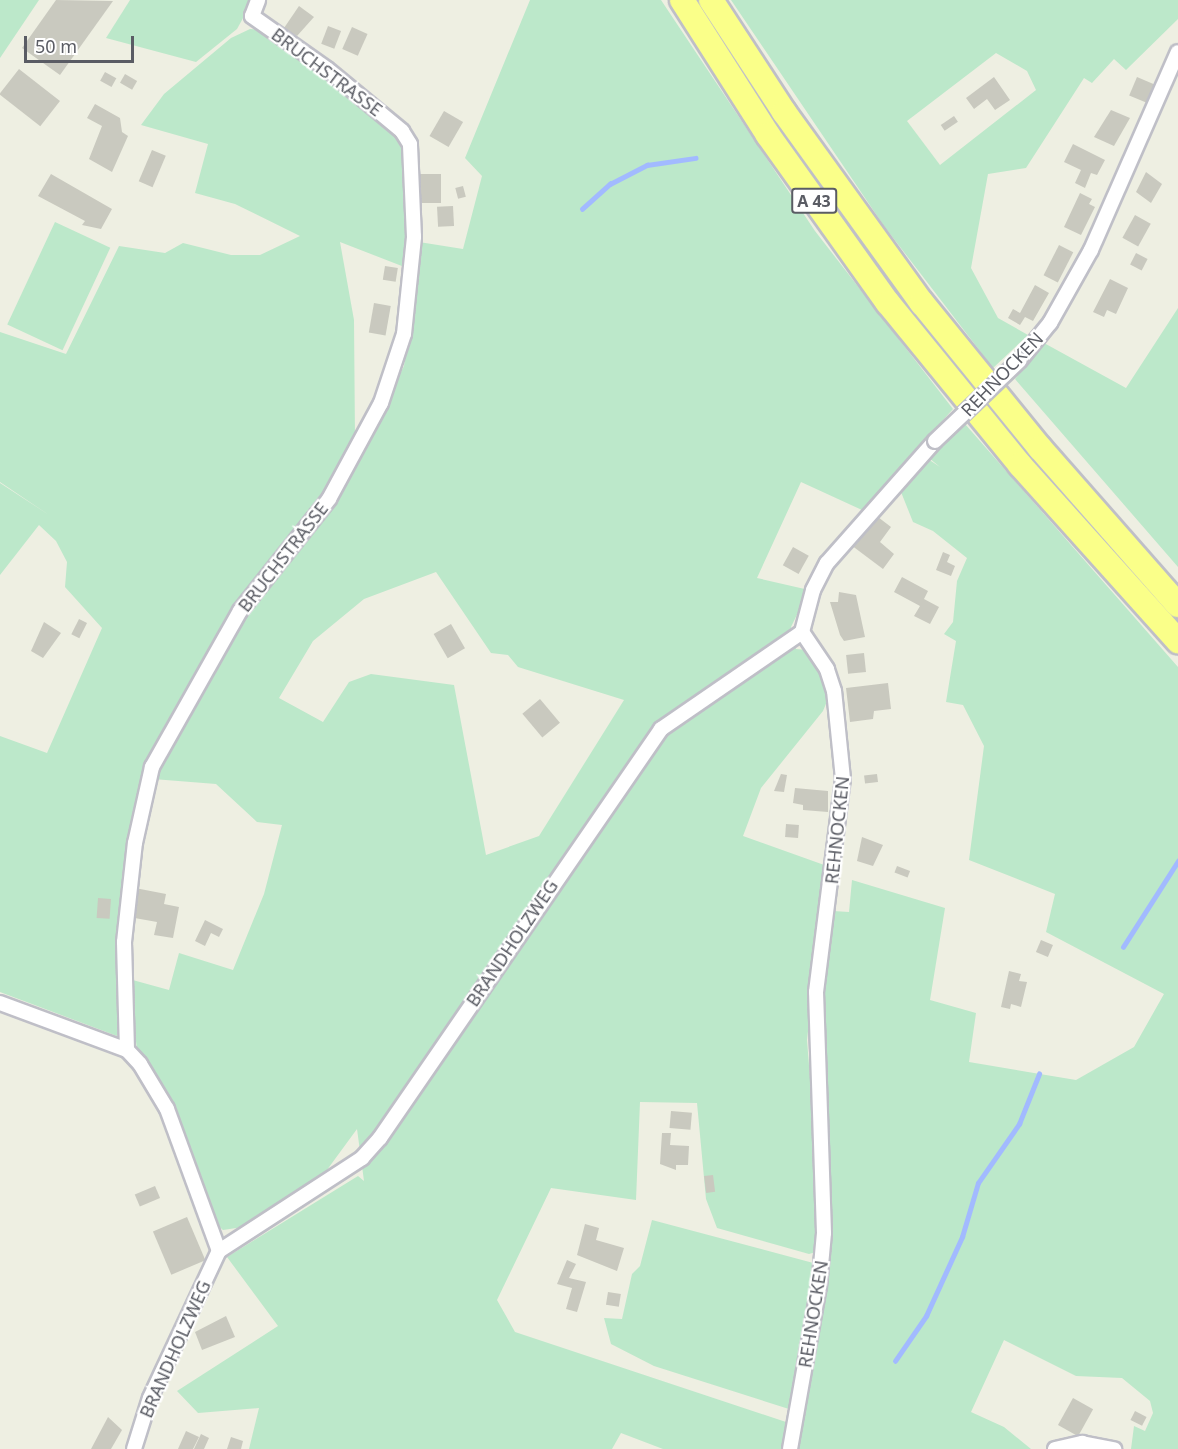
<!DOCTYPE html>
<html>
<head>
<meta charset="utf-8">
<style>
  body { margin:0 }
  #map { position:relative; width:1178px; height:1449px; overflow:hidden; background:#eeefe2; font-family:"Noto Sans",sans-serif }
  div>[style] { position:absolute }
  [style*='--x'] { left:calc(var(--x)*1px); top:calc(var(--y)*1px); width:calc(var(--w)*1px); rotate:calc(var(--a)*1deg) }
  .green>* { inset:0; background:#bce8ca; transform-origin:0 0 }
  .stream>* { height:4.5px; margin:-2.25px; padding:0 2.25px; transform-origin:2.25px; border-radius:2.25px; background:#a2baff }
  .building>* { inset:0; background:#c9c9bf; transform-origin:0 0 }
  .roads { filter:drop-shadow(2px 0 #bfbfc7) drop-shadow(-2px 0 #bfbfc7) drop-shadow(0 2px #bfbfc7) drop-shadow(0 -2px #bfbfc7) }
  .street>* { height:14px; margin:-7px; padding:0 7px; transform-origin:7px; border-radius:7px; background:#fff }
  .highway>* { height:24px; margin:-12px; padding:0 12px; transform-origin:12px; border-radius:12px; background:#faff89 }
  .bridges { filter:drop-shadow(2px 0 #bfbfc7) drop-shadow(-2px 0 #bfbfc7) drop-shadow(0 2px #bfbfc7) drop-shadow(0 -2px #bfbfc7) }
  .street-bridge>* { height:14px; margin:-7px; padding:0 7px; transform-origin:7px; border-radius:7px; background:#fff }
  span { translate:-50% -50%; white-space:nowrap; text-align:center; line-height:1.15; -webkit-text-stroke:4.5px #fff; paint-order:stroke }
  .shield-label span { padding:2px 4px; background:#fff; border:2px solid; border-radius:4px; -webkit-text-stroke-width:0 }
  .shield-label { font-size:16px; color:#5a5c64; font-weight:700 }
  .street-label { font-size:18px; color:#5a5c64 }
  .scale { position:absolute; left:24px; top:36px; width:110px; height:27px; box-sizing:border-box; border:3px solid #5a5c64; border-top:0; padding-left:8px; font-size:18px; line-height:21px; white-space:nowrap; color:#5a5c64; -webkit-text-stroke:4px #fff; paint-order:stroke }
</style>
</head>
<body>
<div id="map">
  <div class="green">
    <div style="clip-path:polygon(0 0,39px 0,0 58px)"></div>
    <div style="clip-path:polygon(130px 0,253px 0,237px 29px,196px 62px,106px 38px)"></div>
    <div style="clip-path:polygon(evenodd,530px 0,661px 0,815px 231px,953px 409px,862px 510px,801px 482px,757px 578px,809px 590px,791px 627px,796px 649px,807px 650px,824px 672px,830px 694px,823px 711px,761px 788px,743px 836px,827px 866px,807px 1040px,817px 1165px,816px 1252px,809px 1254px,717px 1228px,706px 1199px,697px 1103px,640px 1102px,636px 1200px,551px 1188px,497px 1300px,515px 1332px,792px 1424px,786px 1449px,663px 1449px,621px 1433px,612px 1449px,249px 1449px,259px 1408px,198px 1413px,177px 1391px,278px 1326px,227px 1257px,358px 1176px,364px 1181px,357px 1129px,324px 1174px,243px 1227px,223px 1230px,215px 1223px,164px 1086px,137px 1050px,129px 979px,169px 990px,179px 953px,233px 970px,264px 894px,282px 825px,257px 822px,216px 784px,153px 779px,168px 745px,250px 601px,364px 443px,404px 366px,419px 242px,463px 249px,482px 176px,465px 158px,530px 0,436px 572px,491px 653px,508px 655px,518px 667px,624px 700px,539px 836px,486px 855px,454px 685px,371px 674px,349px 682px,323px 722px,279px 698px,313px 641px,364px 599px,436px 572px)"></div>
    <div style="clip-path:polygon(evenodd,731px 0,1178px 0,1178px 19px,1126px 70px,1114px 59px,1092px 83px,1084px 78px,1026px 168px,988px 174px,971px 268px,998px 318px,1028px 335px,993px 368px,884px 226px,731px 0,996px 53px,1027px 71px,1036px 90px,940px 165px,907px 121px,996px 53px)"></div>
    <div style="clip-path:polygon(250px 29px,263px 30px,404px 141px,410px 248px,407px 268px,340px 242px,354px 320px,355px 439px,328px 492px,235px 610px,146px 768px,118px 940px,117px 1036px,0 992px,0 736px,47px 753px,102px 628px,65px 587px,67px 562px,56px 541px,39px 525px,0 575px,0 483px,49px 515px,0 482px,0 332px,66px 354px,119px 246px,165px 253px,183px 243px,231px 255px,260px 255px,300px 236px,235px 204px,195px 193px,208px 144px,141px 125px,164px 94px,231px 38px)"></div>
    <div style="left:55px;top:222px;width:61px;height:113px;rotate:25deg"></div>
    <div style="clip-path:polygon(1178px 308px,1178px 567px,1015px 379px,1044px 343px,1126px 388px)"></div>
    <div style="clip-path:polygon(965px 424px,1178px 667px,1178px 1449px,1131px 1449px,1134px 1426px,1145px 1431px,1153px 1413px,1150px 1401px,1122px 1378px,1076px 1376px,1004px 1340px,971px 1412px,1004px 1427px,1031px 1449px,795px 1449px,826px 1264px,823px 994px,833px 911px,849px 912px,852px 880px,945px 908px,930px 1000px,976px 1013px,969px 1062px,1076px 1080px,1134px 1047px,1164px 994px,1046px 932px,1055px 894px,969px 860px,984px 746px,963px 705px,946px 702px,956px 641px,944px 634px,953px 622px,957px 581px,967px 558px,933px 531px,913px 522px,899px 487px,928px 459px,940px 467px,929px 458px)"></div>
    <div style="clip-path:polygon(652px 1220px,817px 1264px,789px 1409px,654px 1366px,611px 1344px,604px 1318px,622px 1319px,632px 1274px,640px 1266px)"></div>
  </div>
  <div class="stream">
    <div style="--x:582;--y:209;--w:38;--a:-42"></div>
    <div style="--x:610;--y:184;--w:42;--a:-27.2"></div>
    <div style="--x:647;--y:165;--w:49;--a:-8.3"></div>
    <div style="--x:1123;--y:947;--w:102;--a:-57.4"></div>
    <div style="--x:895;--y:1361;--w:55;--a:-55.4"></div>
    <div style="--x:926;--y:1316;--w:87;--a:-65.5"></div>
    <div style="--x:962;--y:1237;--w:56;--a:-73.5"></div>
    <div style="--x:978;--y:1183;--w:72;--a:-55.2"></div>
    <div style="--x:1019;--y:1124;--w:54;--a:-68.2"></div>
  </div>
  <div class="building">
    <div style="clip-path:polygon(56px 0,113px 1px,60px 75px,22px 48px)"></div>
    <div style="clip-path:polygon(299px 6px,314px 17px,297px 36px,284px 28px)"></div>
    <div style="left:328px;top:26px;width:14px;height:19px;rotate:21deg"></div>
    <div style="left:352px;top:27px;width:17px;height:24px;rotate:24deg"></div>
    <div style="left:19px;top:69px;width:52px;height:32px;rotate:38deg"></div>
    <div style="left:105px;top:72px;width:13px;height:10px;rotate:29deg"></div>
    <div style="left:125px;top:74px;width:14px;height:10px;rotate:30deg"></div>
    <div style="clip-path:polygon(994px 77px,1010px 100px,995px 110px,987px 99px,974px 109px,966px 98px)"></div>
    <div style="left:1137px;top:77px;width:21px;height:20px;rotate:23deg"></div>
    <div style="clip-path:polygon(95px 104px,120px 118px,122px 132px,128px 136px,112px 172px,89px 159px,102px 126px,87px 118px)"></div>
    <div style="clip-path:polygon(1111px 110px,1130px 118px,1114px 146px,1094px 137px)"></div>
    <div style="left:444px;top:111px;width:22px;height:29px;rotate:30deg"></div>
    <div style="left:954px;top:116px;width:7px;height:16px;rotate:56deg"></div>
    <div style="clip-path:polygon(1073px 144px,1105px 160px,1097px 175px,1091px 173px,1085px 188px,1075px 183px,1081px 170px,1064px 162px)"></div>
    <div style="left:152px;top:150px;width:15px;height:34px;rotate:23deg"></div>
    <div style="clip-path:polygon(1146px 172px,1162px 184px,1151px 203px,1136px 192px)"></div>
    <div style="clip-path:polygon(51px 174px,112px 209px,101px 229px,82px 225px,85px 221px,38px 196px)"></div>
    <div style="left:441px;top:174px;width:29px;height:22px;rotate:90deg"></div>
    <div style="left:463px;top:186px;width:11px;height:8px;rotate:75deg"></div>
    <div style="clip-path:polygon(1080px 193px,1092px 199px,1089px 204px,1095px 207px,1081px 235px,1064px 227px)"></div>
    <div style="left:453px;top:206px;width:20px;height:16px;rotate:87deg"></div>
    <div style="left:1135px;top:215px;width:18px;height:26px;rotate:29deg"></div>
    <div style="left:1059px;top:245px;width:16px;height:34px;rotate:27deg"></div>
    <div style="left:1136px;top:253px;width:13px;height:13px;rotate:27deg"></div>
    <div style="left:385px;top:266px;width:13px;height:14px;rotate:9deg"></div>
    <div style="clip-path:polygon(1110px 279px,1128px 288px,1116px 314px,1107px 310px,1104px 317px,1093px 312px)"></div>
    <div style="clip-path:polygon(1035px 285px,1049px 293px,1033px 321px,1025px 317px,1020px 325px,1008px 318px,1013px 309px,1020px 313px)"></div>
    <div style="left:374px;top:303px;width:17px;height:30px;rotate:10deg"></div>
    <div style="clip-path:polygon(874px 514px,891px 527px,880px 542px,894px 554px,883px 569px,851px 545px)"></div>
    <div style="left:793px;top:547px;width:18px;height:21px;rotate:29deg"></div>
    <div style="clip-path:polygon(943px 552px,950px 555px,947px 562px,955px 566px,951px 576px,936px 570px)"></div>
    <div style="clip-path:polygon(902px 577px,928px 591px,924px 599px,939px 607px,930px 624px,914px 616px,920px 606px,894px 592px)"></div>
    <div style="clip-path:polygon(839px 592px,856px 595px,865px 637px,844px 641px,840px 635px,830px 602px,838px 602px)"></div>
    <div style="left:79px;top:619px;width:9px;height:17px;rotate:27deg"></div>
    <div style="clip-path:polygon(44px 622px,61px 633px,43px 658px,31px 651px)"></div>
    <div style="left:451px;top:624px;width:28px;height:20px;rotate:60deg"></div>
    <div style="left:864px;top:653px;width:19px;height:18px;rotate:84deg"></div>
    <div style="clip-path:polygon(888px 683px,891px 709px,874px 711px,873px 719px,850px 722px,846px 688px)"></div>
    <div style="left:540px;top:699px;width:31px;height:23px;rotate:50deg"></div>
    <div style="clip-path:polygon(781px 774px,787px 775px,784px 792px,774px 791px)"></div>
    <div style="left:877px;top:774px;width:8px;height:13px;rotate:83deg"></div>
    <div style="clip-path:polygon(795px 788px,828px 791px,828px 812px,803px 810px,803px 805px,793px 803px)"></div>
    <div style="left:786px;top:824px;width:13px;height:13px;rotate:4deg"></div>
    <div style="clip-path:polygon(862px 837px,883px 845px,873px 866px,857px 861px)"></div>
    <div style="left:897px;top:866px;width:14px;height:7px;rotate:21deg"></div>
    <div style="clip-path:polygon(135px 888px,166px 894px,164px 904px,179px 907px,173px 938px,154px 935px,157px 922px,129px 917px)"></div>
    <div style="left:98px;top:898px;width:13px;height:20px;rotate:4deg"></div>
    <div style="clip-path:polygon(205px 920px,223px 929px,219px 937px,211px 933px,205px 946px,195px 941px)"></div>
    <div style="left:1041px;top:940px;width:13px;height:13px;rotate:23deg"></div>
    <div style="clip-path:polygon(1009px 971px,1021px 974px,1019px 981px,1027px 982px,1021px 1007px,1011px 1004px,1010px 1009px,1001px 1007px)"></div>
    <div style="left:671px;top:1111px;width:21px;height:17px;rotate:5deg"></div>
    <div style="clip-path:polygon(662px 1133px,671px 1133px,670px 1145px,689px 1146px,688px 1165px,676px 1165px,676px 1170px,660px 1164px)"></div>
    <div style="left:713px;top:1175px;width:17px;height:9px;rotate:83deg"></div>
    <div style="left:155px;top:1186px;width:13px;height:22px;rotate:67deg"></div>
    <div style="left:187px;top:1217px;width:47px;height:37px;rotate:67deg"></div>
    <div style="clip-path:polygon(585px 1224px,599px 1228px,596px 1240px,624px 1248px,617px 1271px,577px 1255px)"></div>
    <div style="clip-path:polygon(567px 1260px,576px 1264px,569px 1278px,586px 1282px,577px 1312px,566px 1309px,572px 1288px,557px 1284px)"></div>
    <div style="left:608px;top:1292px;width:13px;height:13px;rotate:9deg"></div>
    <div style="clip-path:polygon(226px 1316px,235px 1337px,202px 1350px,195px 1332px)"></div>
    <div style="left:1073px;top:1398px;width:23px;height:31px;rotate:29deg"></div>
    <div style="left:1135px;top:1411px;width:13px;height:10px;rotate:27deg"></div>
    <div style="clip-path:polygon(108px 1417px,122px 1430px,111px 1449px,91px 1449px)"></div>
    <div style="clip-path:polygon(186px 1431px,199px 1437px,193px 1449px,178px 1449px)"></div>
    <div style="clip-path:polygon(201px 1434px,209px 1438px,204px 1449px,194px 1449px)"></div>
    <div style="clip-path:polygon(231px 1437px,243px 1441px,241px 1449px,227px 1449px)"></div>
  </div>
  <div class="roads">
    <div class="street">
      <div style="--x:1020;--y:360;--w:48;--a:-51"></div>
      <div style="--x:1050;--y:323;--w:84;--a:-60.7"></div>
      <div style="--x:1091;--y:250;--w:216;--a:-66.3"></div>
      <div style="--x:802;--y:632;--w:43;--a:-75.3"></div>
      <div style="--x:813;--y:590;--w:30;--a:-63"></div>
      <div style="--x:827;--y:563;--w:163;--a:-48.5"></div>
      <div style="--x:0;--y:1003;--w:135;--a:20.3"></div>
      <div style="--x:127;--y:1050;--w:19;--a:47"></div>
      <div style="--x:140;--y:1064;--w:52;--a:59"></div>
      <div style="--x:167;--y:1109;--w:151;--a:69.9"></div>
      <div style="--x:127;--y:1050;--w:108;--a:-91.6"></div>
      <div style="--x:124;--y:942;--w:100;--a:-83.7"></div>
      <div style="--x:135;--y:843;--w:78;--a:-77.4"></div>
      <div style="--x:152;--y:767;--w:179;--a:-60.6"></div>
      <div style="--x:240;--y:611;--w:143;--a:-51.5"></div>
      <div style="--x:329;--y:499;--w:109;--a:-61.6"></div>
      <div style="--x:381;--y:403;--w:73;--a:-71.6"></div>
      <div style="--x:404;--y:334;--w:98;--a:-84.1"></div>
      <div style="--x:414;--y:237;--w:93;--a:-92.5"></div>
      <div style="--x:410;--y:144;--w:15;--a:-122"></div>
      <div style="--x:402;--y:131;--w:97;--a:-140.4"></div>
      <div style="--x:327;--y:69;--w:92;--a:-144.8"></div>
      <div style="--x:252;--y:16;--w:17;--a:-69"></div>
      <div style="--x:134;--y:1449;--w:53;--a:-72.6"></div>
      <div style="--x:150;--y:1398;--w:162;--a:-64.9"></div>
      <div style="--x:219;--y:1251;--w:171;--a:-33"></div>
      <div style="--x:362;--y:1158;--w:27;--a:-48"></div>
      <div style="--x:380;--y:1138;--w:496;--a:-55.5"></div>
      <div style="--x:661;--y:729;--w:171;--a:-34.5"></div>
      <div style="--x:790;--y:1449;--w:165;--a:-79.9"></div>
      <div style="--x:819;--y:1287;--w:54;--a:-84.7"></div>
      <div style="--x:824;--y:1233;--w:241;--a:-91.9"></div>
      <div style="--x:816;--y:992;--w:215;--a:-82.8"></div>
      <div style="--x:843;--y:779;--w:88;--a:-95.8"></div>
      <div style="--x:834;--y:691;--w:23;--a:-108"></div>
      <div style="--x:827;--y:669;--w:45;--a:-124"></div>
      <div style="--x:1055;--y:1449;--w:28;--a:-13"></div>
      <div style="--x:1082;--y:1443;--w:33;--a:11"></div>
    </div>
    <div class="highway">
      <div style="--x:682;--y:0;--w:160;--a:57.5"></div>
      <div style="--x:768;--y:135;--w:206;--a:54.5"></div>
      <div style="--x:888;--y:303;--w:209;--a:50.8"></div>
      <div style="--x:1020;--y:465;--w:237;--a:48.1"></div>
      <div style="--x:711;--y:0;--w:134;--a:56.9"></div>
      <div style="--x:784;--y:112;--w:236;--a:54.2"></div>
      <div style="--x:922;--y:303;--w:187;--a:50.9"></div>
      <div style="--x:1040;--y:448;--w:209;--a:48.7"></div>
    </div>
  </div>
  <div class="bridges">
    <div class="street-bridge">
      <div style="--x:935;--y:441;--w:117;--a:-43.6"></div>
    </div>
  </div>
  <div class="shield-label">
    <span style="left:814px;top:201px">A 43</span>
  </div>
  <div class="street-label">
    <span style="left:327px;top:72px;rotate:37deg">BRUCHSTRASSE</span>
    <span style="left:1002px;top:374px;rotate:-46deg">REHNOCKEN</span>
    <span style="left:283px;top:557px;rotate:-52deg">BRUCHSTRASSE</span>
    <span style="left:837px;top:830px;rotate:-84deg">REHNOCKEN</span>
    <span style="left:512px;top:943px;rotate:-56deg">BRANDHOLZWEG</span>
    <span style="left:813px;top:1314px;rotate:-81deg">REHNOCKEN</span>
    <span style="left:175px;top:1349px;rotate:-66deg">BRANDHOLZWEG</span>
  </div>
  <div class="scale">50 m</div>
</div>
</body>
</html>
